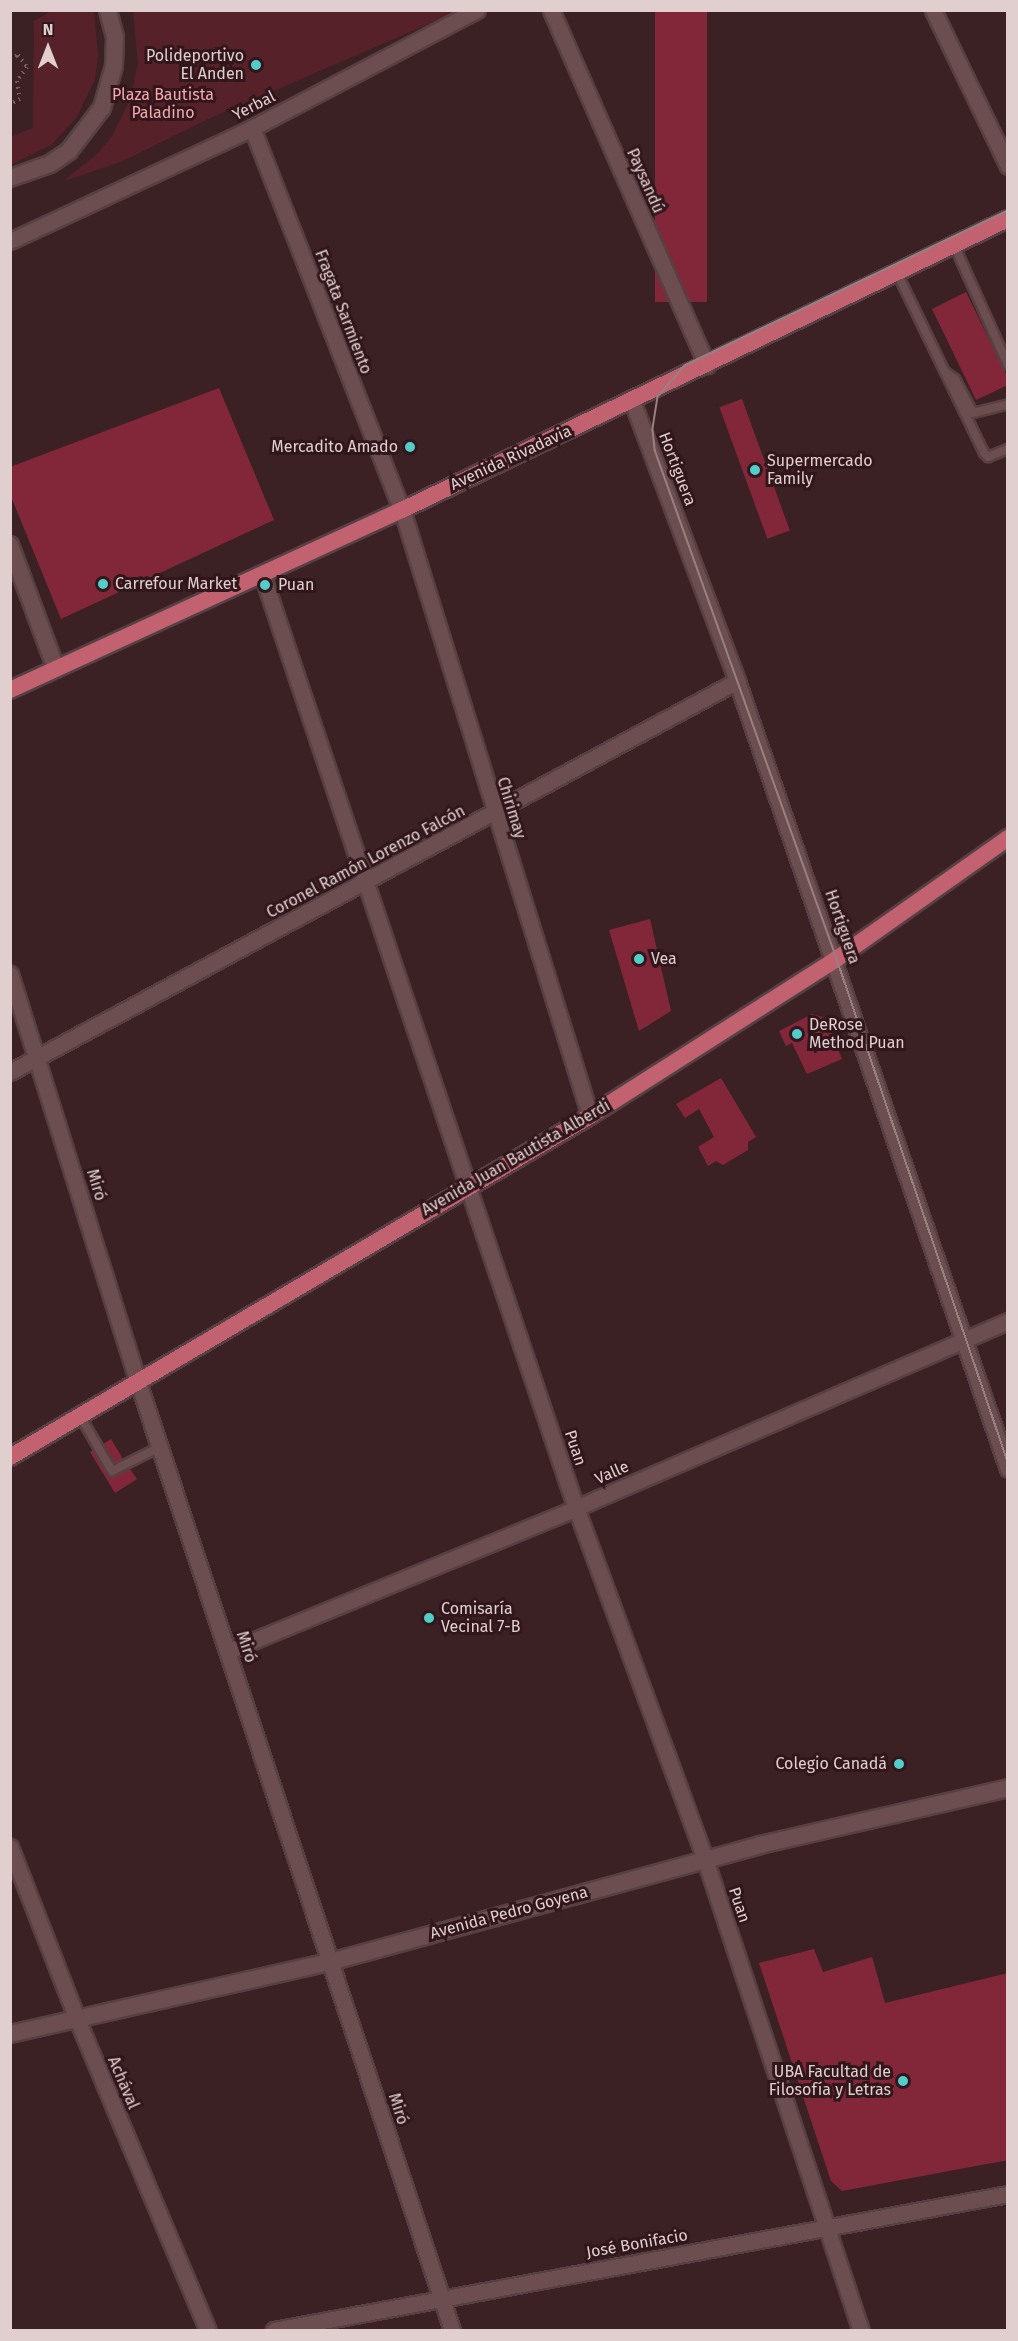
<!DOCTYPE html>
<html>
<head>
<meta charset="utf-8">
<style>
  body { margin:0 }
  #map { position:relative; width:1018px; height:2341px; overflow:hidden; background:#3c2124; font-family:"Fira Sans",sans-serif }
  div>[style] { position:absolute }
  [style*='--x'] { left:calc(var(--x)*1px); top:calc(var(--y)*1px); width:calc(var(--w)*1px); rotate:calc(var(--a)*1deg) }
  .green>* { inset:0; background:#57212a }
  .building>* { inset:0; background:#82273a; transform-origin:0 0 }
  .path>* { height:4px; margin-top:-2px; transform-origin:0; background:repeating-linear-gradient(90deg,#796163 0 1.5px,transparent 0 6px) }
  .roads { filter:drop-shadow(2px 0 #574043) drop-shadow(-2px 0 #574043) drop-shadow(0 2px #574043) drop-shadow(0 -2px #574043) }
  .service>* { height:8px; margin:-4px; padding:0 4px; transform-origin:4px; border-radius:4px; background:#6c4d50 }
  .minor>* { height:15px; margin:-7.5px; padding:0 7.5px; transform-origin:7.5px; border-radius:7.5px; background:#6c4d50 }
  .tertiary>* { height:16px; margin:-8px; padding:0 8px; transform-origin:8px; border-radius:8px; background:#6c4d50 }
  .secondary>* { height:16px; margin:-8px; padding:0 8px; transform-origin:8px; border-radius:8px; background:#6c4d50 }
  .primary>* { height:16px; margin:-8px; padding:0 8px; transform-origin:8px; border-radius:8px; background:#c26271 }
  .tram>* { height:1.5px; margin:-0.75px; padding:0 0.75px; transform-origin:0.75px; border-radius:0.75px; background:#978082 }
  .dots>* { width:16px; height:16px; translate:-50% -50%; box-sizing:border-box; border:3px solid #31171b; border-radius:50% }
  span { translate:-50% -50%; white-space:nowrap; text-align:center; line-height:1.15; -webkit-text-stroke:6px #31171b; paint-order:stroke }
  .poi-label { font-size:16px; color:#e1cecf }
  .right { translate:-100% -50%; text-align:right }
  .left { translate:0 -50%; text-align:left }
  .park-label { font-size:16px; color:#f6a8b0 }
  .street-label { font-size:16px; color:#e1cecf }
  .frame { position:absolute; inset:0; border:12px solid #e1cecf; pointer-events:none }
  .north { position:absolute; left:18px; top:18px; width:60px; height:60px; -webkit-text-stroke:4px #31171b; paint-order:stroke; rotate:0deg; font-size:16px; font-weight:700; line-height:24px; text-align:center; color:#e1cecf }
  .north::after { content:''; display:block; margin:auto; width:21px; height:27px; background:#e1cecf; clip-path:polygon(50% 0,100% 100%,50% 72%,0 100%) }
</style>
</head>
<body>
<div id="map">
  <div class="green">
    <div style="clip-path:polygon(53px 10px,94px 11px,98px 55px,95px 80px,76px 118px,51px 145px,11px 165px,11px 137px,33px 128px,34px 21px)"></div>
    <div style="clip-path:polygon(133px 11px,133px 10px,459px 11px,206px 120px,123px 161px,64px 181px,98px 153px,112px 136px,130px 100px,138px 63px)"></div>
  </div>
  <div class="building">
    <div style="left:655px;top:10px;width:52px;height:292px"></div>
    <div style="clip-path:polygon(966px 292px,1008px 378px,1008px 385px,976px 400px,932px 309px)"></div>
    <div style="clip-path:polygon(219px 388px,274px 520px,61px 619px,10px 494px,10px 467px)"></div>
    <div style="left:742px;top:399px;width:140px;height:24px;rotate:70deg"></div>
    <div style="clip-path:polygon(650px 919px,671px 1011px,639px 1031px,609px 930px)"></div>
    <div style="clip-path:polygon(812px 1014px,825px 1018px,842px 1059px,807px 1074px,792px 1043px,786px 1046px,779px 1031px)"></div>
    <div style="clip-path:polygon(721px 1078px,756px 1137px,748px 1142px,748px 1150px,723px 1165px,716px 1161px,708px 1166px,698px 1147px,714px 1137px,699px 1109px,685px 1118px,676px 1104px)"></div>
    <div style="left:111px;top:1439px;width:23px;height:9px;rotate:59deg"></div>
    <div style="clip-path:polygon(93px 1450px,108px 1476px,130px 1469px,137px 1479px,115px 1493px,90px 1452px)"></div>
    <div style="clip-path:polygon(814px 1949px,823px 1972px,872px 1957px,885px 2003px,1008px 1973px,1008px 2160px,842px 2191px,831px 2181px,759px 1963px)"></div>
  </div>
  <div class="path">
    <div style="--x:10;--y:59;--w:9;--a:-27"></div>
    <div style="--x:18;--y:55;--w:15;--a:53"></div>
    <div style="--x:27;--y:67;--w:17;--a:126"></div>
    <div style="--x:17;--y:81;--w:18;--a:81"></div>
    <div style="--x:20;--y:99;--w:11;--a:153"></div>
  </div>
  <div class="roads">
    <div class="service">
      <div style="--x:954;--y:245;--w:132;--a:65.8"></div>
      <div style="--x:897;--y:273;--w:200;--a:64.2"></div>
      <div style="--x:984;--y:453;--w:6;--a:45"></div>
      <div style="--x:988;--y:457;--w:22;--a:-22"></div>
      <div style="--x:945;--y:372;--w:12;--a:35"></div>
      <div style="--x:955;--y:379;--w:38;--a:62"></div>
      <div style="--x:973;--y:413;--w:36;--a:-14"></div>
      <div style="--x:80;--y:1416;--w:64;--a:59.8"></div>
      <div style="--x:112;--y:1471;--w:54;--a:-26.6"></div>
    </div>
    <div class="minor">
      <div style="--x:551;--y:10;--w:388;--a:66.3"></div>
      <div style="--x:933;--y:10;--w:173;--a:64.3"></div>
      <div style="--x:252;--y:128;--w:410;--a:68.6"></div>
      <div style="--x:402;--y:510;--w:634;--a:72.76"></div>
      <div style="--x:10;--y:241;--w:267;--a:-25"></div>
      <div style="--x:252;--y:128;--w:254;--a:-27.7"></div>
      <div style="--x:632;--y:401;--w:299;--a:69.4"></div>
      <div style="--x:737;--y:681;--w:833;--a:71.02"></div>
      <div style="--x:262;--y:574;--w:985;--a:71.42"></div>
      <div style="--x:576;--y:1508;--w:374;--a:69.8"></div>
      <div style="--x:705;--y:1859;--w:496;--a:71.7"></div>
      <div style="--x:10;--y:974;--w:428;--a:72.6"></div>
      <div style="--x:138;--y:1382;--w:999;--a:71.67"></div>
      <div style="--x:10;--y:1072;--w:825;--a:-28.27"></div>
      <div style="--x:228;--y:1651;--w:376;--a:-22.3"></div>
      <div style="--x:576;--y:1508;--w:471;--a:-23.4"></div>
      <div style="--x:10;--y:1847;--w:185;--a:68.7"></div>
      <div style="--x:77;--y:2019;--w:337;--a:67.2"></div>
      <div style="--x:274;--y:2330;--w:746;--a:-10.5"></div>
    </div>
    <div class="tertiary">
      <div style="--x:10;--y:178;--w:42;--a:-19.3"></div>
      <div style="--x:50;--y:164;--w:23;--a:-34"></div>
      <div style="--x:69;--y:151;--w:54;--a:-52.5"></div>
      <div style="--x:102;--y:108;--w:44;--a:-74.1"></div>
      <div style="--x:114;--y:66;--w:29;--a:-88"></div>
      <div style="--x:115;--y:37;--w:28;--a:-105"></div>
      <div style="--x:10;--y:545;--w:132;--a:69.6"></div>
    </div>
    <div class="secondary">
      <div style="--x:10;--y:2034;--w:328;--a:-12.7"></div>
      <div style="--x:330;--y:1962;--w:446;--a:-15.2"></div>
      <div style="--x:760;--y:1845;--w:254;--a:-12.9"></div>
    </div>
    <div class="primary">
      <div style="--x:10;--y:690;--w:431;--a:-24.7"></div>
      <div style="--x:402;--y:510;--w:672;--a:-25.65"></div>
      <div style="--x:10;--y:1457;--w:673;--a:-30.45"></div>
      <div style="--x:590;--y:1116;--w:290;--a:-32.5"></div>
      <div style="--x:835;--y:960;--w:212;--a:-35.2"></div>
    </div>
  </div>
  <div class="tram">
    <div style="--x:1008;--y:211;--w:358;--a:154.4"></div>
    <div style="--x:685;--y:366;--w:41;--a:131.1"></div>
    <div style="--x:658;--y:397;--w:33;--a:99"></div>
    <div style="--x:653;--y:430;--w:20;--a:84"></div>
    <div style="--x:655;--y:450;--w:541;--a:70.32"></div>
    <div style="--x:837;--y:959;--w:531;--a:71.22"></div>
  </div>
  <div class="dots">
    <div style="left:256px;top:65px;background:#53cdc9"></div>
    <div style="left:410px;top:447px;background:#53cdc9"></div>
    <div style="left:755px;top:470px;background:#53cdc9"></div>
    <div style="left:103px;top:584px;background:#53cdc9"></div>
    <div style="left:265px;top:585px;background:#53cdc9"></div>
    <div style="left:639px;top:959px;background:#53cdc9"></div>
    <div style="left:797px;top:1034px;background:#53cdc9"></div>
    <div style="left:429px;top:1618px;background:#53cdc9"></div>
    <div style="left:899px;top:1764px;background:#53cdc9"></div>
    <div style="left:903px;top:2081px;background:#53cdc9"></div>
  </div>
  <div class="poi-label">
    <span class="right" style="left:244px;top:65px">Polideportivo<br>El Anden</span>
    <span class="right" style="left:398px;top:447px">Mercadito Amado</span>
    <span class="left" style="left:767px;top:470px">Supermercado<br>Family</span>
    <span class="left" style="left:115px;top:584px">Carrefour Market</span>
    <span class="left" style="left:278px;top:585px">Puan</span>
    <span class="left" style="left:651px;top:959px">Vea</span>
    <span class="left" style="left:809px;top:1034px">DeRose<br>Method Puan</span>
    <span class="left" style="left:441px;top:1618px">Comisaría<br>Vecinal 7-B</span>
    <span class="right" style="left:887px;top:1764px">Colegio Canadá</span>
    <span class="right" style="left:891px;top:2081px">UBA Facultad de<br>Filosofía y Letras</span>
  </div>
  <div class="park-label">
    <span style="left:163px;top:104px">Plaza Bautista<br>Paladino</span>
  </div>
  <div class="street-label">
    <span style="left:254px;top:106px;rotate:-27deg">Yerbal</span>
    <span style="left:645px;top:181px;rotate:66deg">Paysandú</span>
    <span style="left:343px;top:312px;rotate:69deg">Fragata Sarmiento</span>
    <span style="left:511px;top:458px;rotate:-25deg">Avenida Rivadavia</span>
    <span style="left:677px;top:469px;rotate:69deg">Hortiguera</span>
    <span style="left:511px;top:808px;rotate:73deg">Chirimay</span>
    <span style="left:366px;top:862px;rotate:-28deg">Coronel Ramón Lorenzo Falcón</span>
    <span style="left:842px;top:927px;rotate:71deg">Hortiguera</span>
    <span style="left:516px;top:1158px;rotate:-30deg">Avenida Juan Bautista Alberdi</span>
    <span style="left:96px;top:1185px;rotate:73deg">Miró</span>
    <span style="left:575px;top:1448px;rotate:72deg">Puan</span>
    <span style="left:612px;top:1473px;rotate:-24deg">Valle</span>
    <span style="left:246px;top:1647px;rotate:72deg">Miró</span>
    <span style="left:739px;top:1905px;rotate:72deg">Puan</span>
    <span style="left:509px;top:1913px;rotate:-15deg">Avenida Pedro Goyena</span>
    <span style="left:123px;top:2083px;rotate:67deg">Achával</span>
    <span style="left:398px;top:2109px;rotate:72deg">Miró</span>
    <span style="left:637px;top:2244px;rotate:-10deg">José Bonifacio</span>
  </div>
  <div class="frame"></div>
  <div class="north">N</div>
</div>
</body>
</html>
